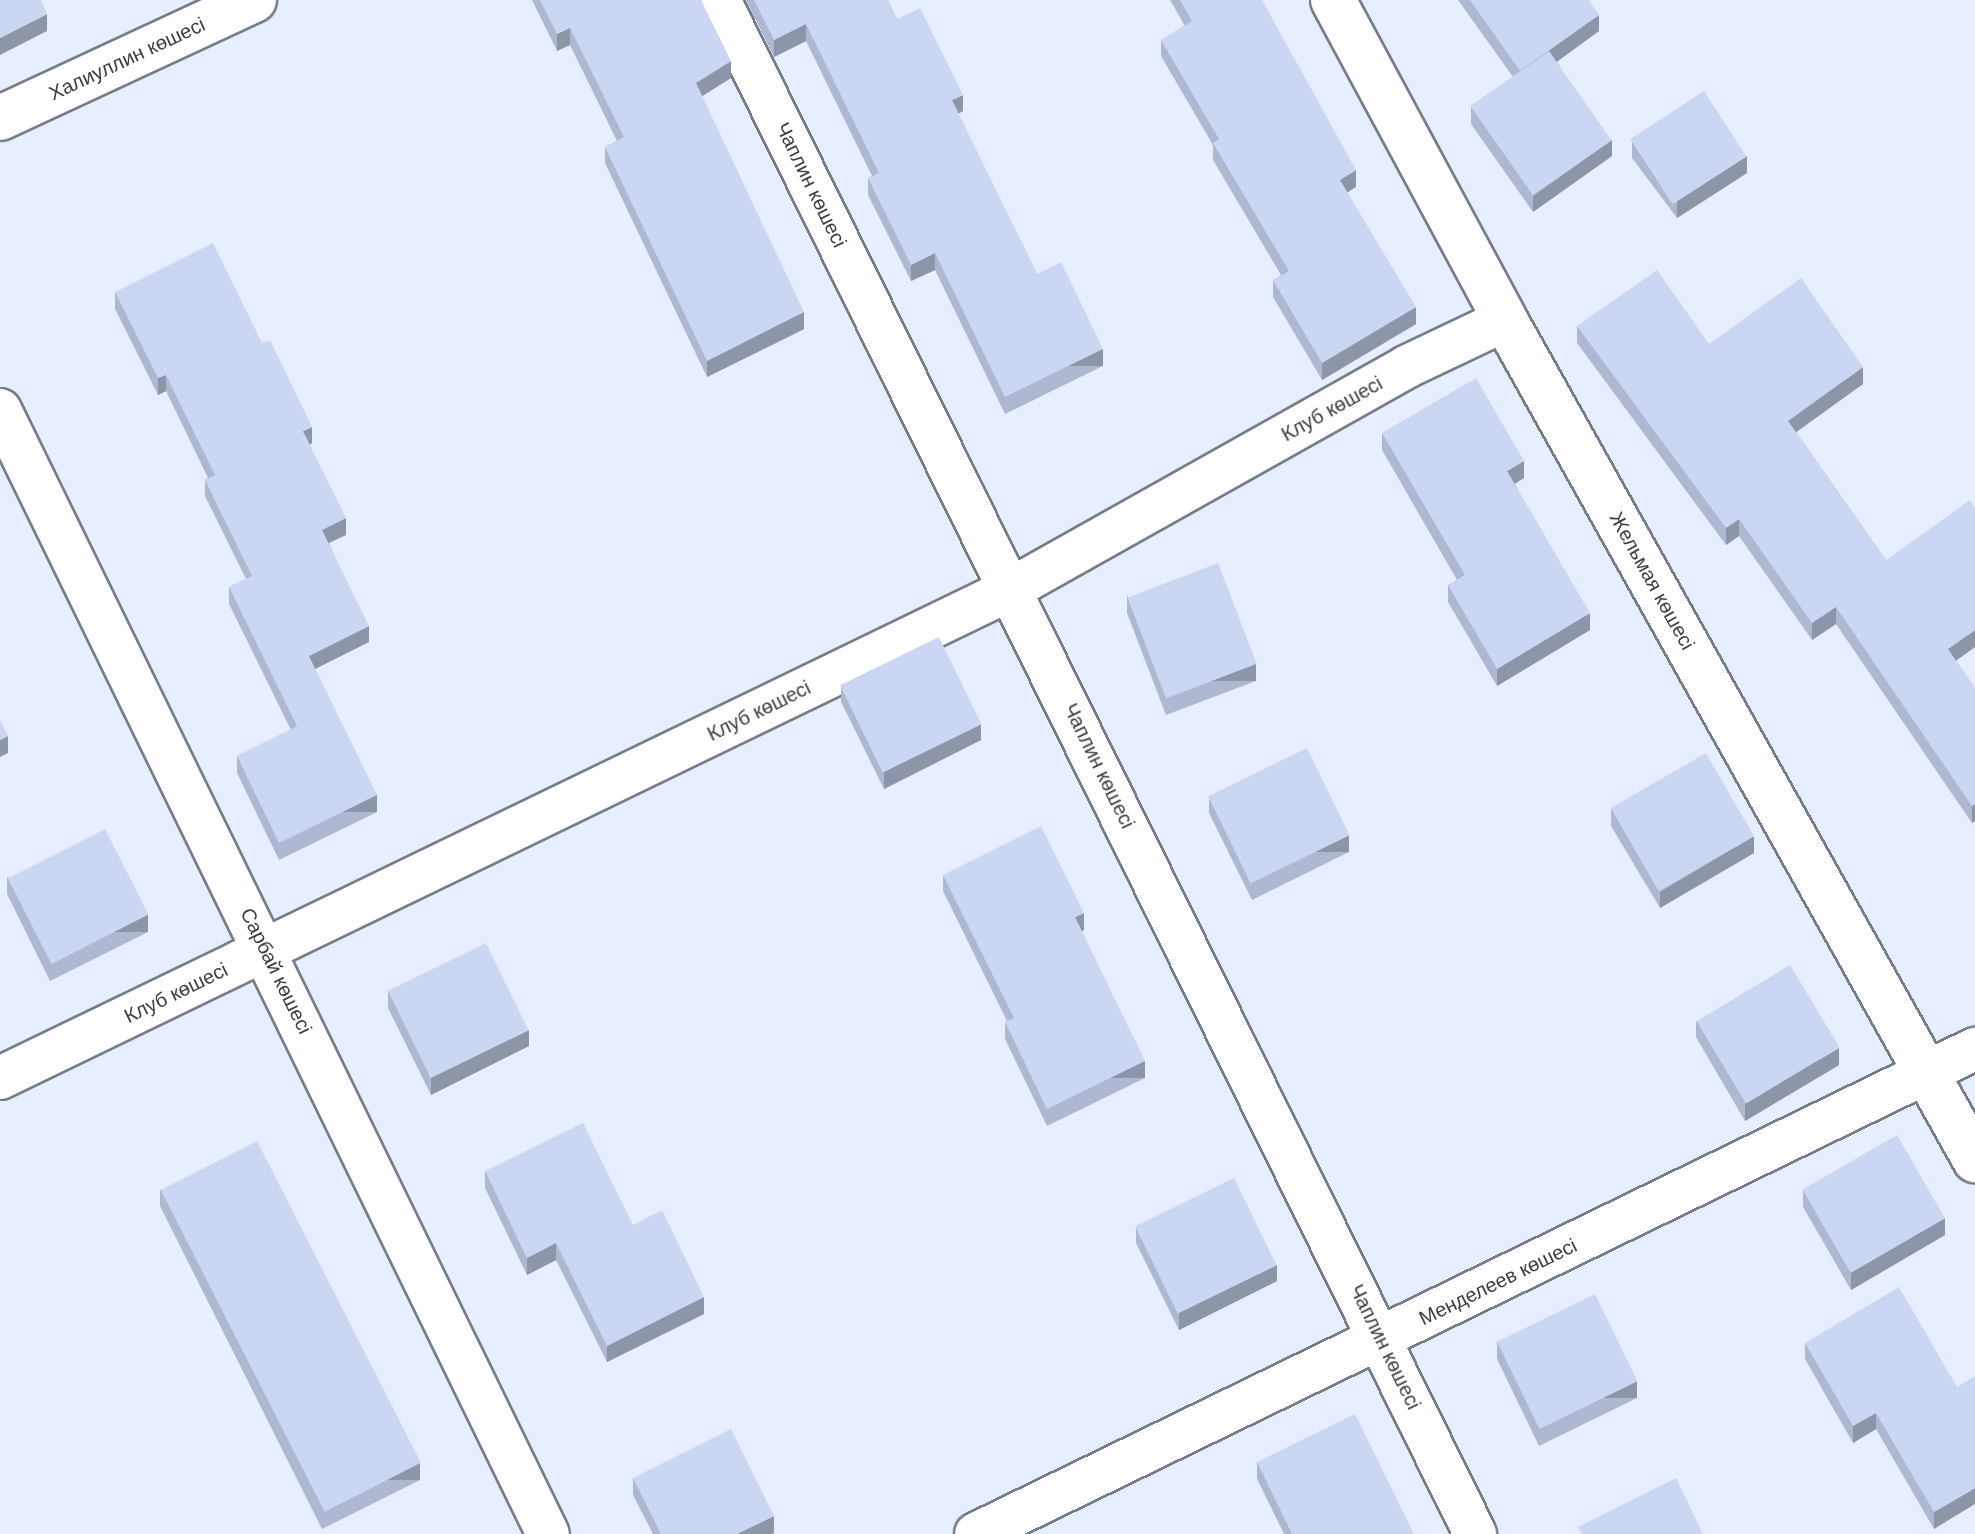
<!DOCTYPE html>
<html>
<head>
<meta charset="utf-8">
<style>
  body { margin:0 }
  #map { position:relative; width:1975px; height:1534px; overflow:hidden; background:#e7eeff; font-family:Helvetica,sans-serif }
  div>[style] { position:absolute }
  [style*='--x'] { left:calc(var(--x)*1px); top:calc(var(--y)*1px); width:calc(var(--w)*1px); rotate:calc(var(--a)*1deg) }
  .roads { filter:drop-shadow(2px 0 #767c8a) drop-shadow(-2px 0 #767c8a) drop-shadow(0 2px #767c8a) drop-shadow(0 -2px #767c8a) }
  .minor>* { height:42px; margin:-21px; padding:0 21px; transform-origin:21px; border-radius:21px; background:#fff }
  .tertiary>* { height:44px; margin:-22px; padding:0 22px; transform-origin:22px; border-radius:22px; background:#fff }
  .secondary>* { height:44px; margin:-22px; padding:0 22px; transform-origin:22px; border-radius:22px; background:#fff }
  .wall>* { inset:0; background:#aeb8d0 }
  .shaded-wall>* { inset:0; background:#8d96a9; transform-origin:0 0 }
  .building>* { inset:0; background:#cad6f2; transform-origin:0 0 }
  span { translate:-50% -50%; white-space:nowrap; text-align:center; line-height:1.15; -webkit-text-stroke:6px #fff; paint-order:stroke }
  .street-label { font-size:20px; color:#3a3d43 }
</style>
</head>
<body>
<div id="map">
  <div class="roads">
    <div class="minor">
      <div style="--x:719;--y:0;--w:1710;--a:63.76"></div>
      <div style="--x:0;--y:410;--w:1250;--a:64.01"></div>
      <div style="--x:0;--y:1078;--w:1123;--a:-25.81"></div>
      <div style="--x:1011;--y:589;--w:453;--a:-29.3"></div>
      <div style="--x:1406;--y:367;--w:110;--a:-25.4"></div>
      <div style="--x:976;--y:1534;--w:1111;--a:-25.9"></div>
    </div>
    <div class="tertiary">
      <div style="--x:1333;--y:0;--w:363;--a:61.7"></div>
      <div style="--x:1505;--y:320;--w:963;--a:60.77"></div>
    </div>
    <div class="secondary">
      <div style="--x:0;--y:118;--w:280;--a:-24.9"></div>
    </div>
  </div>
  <div class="wall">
    <div style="clip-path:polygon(532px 0,701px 0,731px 78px,702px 96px,804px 329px,707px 377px,605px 163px,605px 147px,617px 141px,570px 45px,557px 51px)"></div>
    <div style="clip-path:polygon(746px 0,888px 0,897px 19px,963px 111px,958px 114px,1037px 274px,1103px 366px,1005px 414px,935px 270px,911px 281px,868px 195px,868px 178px,872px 176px,806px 41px,774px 57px)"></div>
    <div style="clip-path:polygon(1170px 0,1262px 0,1356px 187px,1347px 192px,1416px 324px,1322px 380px,1273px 297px,1273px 280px,1281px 275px,1213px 160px,1213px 145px,1161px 56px,1161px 40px,1185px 26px)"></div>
    <div style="clip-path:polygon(1458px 0,1589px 0,1599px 31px,1557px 62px,1612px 156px,1533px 212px,1471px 124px,1471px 107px,1513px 77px)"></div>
    <div style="clip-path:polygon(1632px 141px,1747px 173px,1677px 218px,1632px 158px)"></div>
    <div style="clip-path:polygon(115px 292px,312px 443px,310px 445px,346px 535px,329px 543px,369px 642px,315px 669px,377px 812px,279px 860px,237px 773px,237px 756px,291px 730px,229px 604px,229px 587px,246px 579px,205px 496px,205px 480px,208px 478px,166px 391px,158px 395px,115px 309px)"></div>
    <div style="clip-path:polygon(1577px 326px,1709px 344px,1863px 384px,1796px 432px,1886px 560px,1975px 647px,1956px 661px,1975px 688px,1972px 823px,1836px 624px,1812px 640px,1739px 536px,1726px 545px,1577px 343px)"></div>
    <div style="clip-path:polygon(1382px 433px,1524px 478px,1515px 484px,1590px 630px,1497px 686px,1448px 602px,1448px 585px,1457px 580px,1382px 450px)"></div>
    <div style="clip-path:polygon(1127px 596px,1256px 681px,1166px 715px,1127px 613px)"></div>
    <div style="clip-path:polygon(841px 686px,981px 740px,884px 789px,841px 702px)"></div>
    <div style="clip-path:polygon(1209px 797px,1349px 852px,1252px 900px,1209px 813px)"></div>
    <div style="clip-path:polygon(1611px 809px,1754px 853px,1660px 908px,1611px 826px)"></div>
    <div style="clip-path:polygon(943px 875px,1084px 930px,1082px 931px,1145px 1078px,1047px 1126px,1005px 1039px,1005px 1022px,1007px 1021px,943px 891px)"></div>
    <div style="clip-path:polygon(7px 877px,148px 932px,50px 981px,7px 894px)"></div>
    <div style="clip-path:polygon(388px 991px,529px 1046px,431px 1095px,388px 1008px)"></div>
    <div style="clip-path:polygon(1696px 1021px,1839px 1065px,1745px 1121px,1696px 1037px)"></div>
    <div style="clip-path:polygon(485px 1171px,633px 1225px,704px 1314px,607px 1362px,556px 1260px,527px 1275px,485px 1188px)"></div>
    <div style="clip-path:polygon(160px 1189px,420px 1480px,322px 1529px,160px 1206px)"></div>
    <div style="clip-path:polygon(1803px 1190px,1945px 1235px,1851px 1290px,1803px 1207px)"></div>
    <div style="clip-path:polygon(1136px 1227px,1277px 1281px,1179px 1330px,1136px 1243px)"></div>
    <div style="clip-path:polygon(1497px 1342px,1637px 1398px,1539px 1446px,1497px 1359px)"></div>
    <div style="clip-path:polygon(1805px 1343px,1957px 1387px,1934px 1529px,1876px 1429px,1853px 1443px,1805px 1359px)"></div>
    <div style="clip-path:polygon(1257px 1462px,1414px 1534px,1284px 1534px,1257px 1479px)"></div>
    <div style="clip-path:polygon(633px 1478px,774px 1533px,771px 1534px,653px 1534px,633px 1495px)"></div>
  </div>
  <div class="shaded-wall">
    <div style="clip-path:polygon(47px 14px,47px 31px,0 55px,0 38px)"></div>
    <div style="clip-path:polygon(1599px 15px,1599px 31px,1520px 88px,1520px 71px)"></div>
    <div style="clip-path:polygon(806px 24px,806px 41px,774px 57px,774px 40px)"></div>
    <div style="clip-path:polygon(570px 28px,570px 45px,557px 51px,557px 34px)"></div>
    <div style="clip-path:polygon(731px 61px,731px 78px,696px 100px,696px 83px)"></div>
    <div style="clip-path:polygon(963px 95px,963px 111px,952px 117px,952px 100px)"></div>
    <div style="clip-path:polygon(1612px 140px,1612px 156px,1533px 212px,1533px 196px)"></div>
    <div style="clip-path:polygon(1747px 156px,1747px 173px,1677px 218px,1677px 201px)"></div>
    <div style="clip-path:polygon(1356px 170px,1356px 187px,1340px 197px,1340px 180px)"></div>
    <div style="clip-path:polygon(935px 253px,935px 270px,911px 281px,911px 265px)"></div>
    <div style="clip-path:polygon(1416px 307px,1416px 324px,1322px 380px,1322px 363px)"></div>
    <div style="clip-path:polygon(804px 312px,804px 329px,707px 377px,707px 361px)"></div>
    <div style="left:1103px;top:349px;width:17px;height:109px;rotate:90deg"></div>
    <div style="clip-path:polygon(1863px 367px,1863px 384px,1788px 438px,1788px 421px)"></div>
    <div style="clip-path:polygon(166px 375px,166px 391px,158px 395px,158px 378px)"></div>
    <div style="clip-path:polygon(312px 427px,312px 443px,303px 448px,303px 431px)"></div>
    <div style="clip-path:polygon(1524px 461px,1524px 478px,1507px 488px,1507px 471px)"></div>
    <div style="clip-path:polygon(346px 518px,346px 535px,322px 546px,322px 530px)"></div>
    <div style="clip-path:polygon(1739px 519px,1739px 536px,1726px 545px,1726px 528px)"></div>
    <div style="clip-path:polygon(1836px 607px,1836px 624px,1812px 640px,1812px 623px)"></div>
    <div style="clip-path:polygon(1590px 613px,1590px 630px,1497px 686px,1497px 669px)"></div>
    <div style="clip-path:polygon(369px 626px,369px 642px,309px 672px,309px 656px)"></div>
    <div style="clip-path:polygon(1975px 630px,1975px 647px,1948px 666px,1948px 649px)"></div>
    <div style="left:1256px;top:664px;width:17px;height:96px;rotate:90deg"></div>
    <div style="clip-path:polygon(981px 724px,981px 740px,884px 789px,884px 772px)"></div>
    <div style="clip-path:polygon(8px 736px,8px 753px,0 757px,0 740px)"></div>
    <div style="left:377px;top:795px;width:17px;height:109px;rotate:90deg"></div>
    <div style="clip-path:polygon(1975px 804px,1975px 821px,1972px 823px,1972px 806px)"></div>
    <div style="left:1349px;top:835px;width:17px;height:108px;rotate:90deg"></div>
    <div style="clip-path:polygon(1754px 836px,1754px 853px,1660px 908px,1660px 892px)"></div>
    <div style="clip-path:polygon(1084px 913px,1084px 930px,1075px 934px,1075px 917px)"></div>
    <div style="left:148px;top:915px;width:17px;height:110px;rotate:90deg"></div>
    <div style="clip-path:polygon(529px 1030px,529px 1046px,431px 1095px,431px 1078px)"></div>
    <div style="clip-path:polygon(1839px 1048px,1839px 1065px,1745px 1121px,1745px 1104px)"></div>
    <div style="left:1145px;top:1061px;width:17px;height:109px;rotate:90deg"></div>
    <div style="clip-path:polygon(1945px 1218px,1945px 1235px,1851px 1290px,1851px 1273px)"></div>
    <div style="clip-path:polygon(556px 1243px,556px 1260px,527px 1275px,527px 1258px)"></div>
    <div style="clip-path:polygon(1277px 1265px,1277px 1281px,1179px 1330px,1179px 1313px)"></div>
    <div style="clip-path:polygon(704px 1297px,704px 1314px,607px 1362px,607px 1346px)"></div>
    <div style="left:1637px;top:1381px;width:17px;height:109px;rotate:90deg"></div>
    <div style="clip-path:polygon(1876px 1413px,1876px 1429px,1853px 1443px,1853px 1426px)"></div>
    <div style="left:420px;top:1463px;width:17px;height:110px;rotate:90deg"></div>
    <div style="clip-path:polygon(1975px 1488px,1975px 1504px,1934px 1529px,1934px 1512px)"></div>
    <div style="clip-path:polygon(774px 1516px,774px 1533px,771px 1534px,737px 1534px)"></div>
  </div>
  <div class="building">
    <div style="clip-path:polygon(0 0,41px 0,47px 14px,0 38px)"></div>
    <div style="clip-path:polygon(540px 0,701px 0,731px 61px,696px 83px,804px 312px,707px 361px,605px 147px,624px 137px,570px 28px,557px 34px)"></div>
    <div style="clip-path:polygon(754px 0,888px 0,897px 19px,920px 8px,963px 95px,952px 100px,1037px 274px,1061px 262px,1103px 349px,1005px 397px,935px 253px,911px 265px,868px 178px,879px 173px,806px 24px,774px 40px)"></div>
    <div style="clip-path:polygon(1180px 0,1262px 0,1356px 170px,1340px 180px,1416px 307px,1322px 363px,1273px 280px,1289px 271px,1213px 143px,1219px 139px,1161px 40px,1192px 21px)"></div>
    <div style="clip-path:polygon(1470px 0,1589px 0,1599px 15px,1520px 71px)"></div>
    <div style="left:1549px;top:51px;width:109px;height:96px;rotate:55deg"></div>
    <div style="left:1704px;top:91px;width:78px;height:88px;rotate:57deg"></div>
    <div style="clip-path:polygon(213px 243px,262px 343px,270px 340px,312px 427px,303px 431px,346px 518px,322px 530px,369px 626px,309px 656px,377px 795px,279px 843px,237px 756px,297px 726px,229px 587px,252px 576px,205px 480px,215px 475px,166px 375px,158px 378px,115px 292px)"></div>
    <div style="clip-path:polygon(1657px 270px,1709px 344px,1801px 278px,1863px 367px,1788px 421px,1886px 560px,1970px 500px,1975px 508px,1975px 630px,1948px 649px,1975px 688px,1975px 804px,1972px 806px,1836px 607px,1812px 623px,1739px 519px,1726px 528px,1577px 326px)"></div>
    <div style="clip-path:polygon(1476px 378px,1524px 461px,1507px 471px,1590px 613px,1497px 669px,1448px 585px,1465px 575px,1382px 433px)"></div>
    <div style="left:1218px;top:563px;width:108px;height:97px;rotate:69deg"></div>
    <div style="left:939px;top:637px;width:97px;height:110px;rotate:64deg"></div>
    <div style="clip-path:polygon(0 720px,8px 736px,0 740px)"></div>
    <div style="left:1307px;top:748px;width:97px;height:110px;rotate:64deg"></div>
    <div style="left:1706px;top:753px;width:96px;height:110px;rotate:60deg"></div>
    <div style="clip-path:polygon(1041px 826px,1084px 913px,1075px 917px,1145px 1061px,1047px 1109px,1005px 1022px,1014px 1018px,943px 875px)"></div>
    <div style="left:105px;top:829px;width:96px;height:109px;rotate:63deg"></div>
    <div style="left:486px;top:943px;width:97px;height:109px;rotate:64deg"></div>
    <div style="left:1790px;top:965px;width:96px;height:109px;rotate:59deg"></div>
    <div style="clip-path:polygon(583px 1123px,633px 1225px,662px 1210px,704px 1297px,607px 1346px,556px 1243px,527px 1258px,485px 1171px)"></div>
    <div style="left:1897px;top:1135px;width:96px;height:109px;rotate:60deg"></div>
    <div style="left:257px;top:1141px;width:361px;height:108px;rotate:63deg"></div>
    <div style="left:1234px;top:1178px;width:97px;height:110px;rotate:64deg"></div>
    <div style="clip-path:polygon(1899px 1287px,1957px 1387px,1975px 1376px,1975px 1488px,1934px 1512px,1876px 1413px,1853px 1426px,1805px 1343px)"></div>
    <div style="left:1595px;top:1294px;width:97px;height:109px;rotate:64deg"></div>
    <div style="clip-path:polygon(1355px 1414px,1414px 1534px,1292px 1534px,1257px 1462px)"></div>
    <div style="clip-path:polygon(731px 1429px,774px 1516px,737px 1534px,661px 1534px,633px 1478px)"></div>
    <div style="clip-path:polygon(1676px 1478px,1703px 1534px,1582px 1534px,1578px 1527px)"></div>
  </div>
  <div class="street-label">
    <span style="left:127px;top:59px;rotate:-25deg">Халиуллин көшесі</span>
    <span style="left:811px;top:185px;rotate:64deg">Чаплин көшесі</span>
    <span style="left:1332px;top:409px;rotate:-29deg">Клуб көшесі</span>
    <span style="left:1652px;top:581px;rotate:61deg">Жельмая көшесі</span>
    <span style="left:759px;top:711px;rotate:-26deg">Клуб көшесі</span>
    <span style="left:1099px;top:766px;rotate:64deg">Чаплин көшесі</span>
    <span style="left:276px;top:971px;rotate:64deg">Сарбай көшесі</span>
    <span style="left:176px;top:993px;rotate:-26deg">Клуб көшесі</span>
    <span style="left:1498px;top:1282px;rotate:-26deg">Менделеев көшесі</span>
    <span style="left:1385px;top:1347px;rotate:64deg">Чаплин көшесі</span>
  </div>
</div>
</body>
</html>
